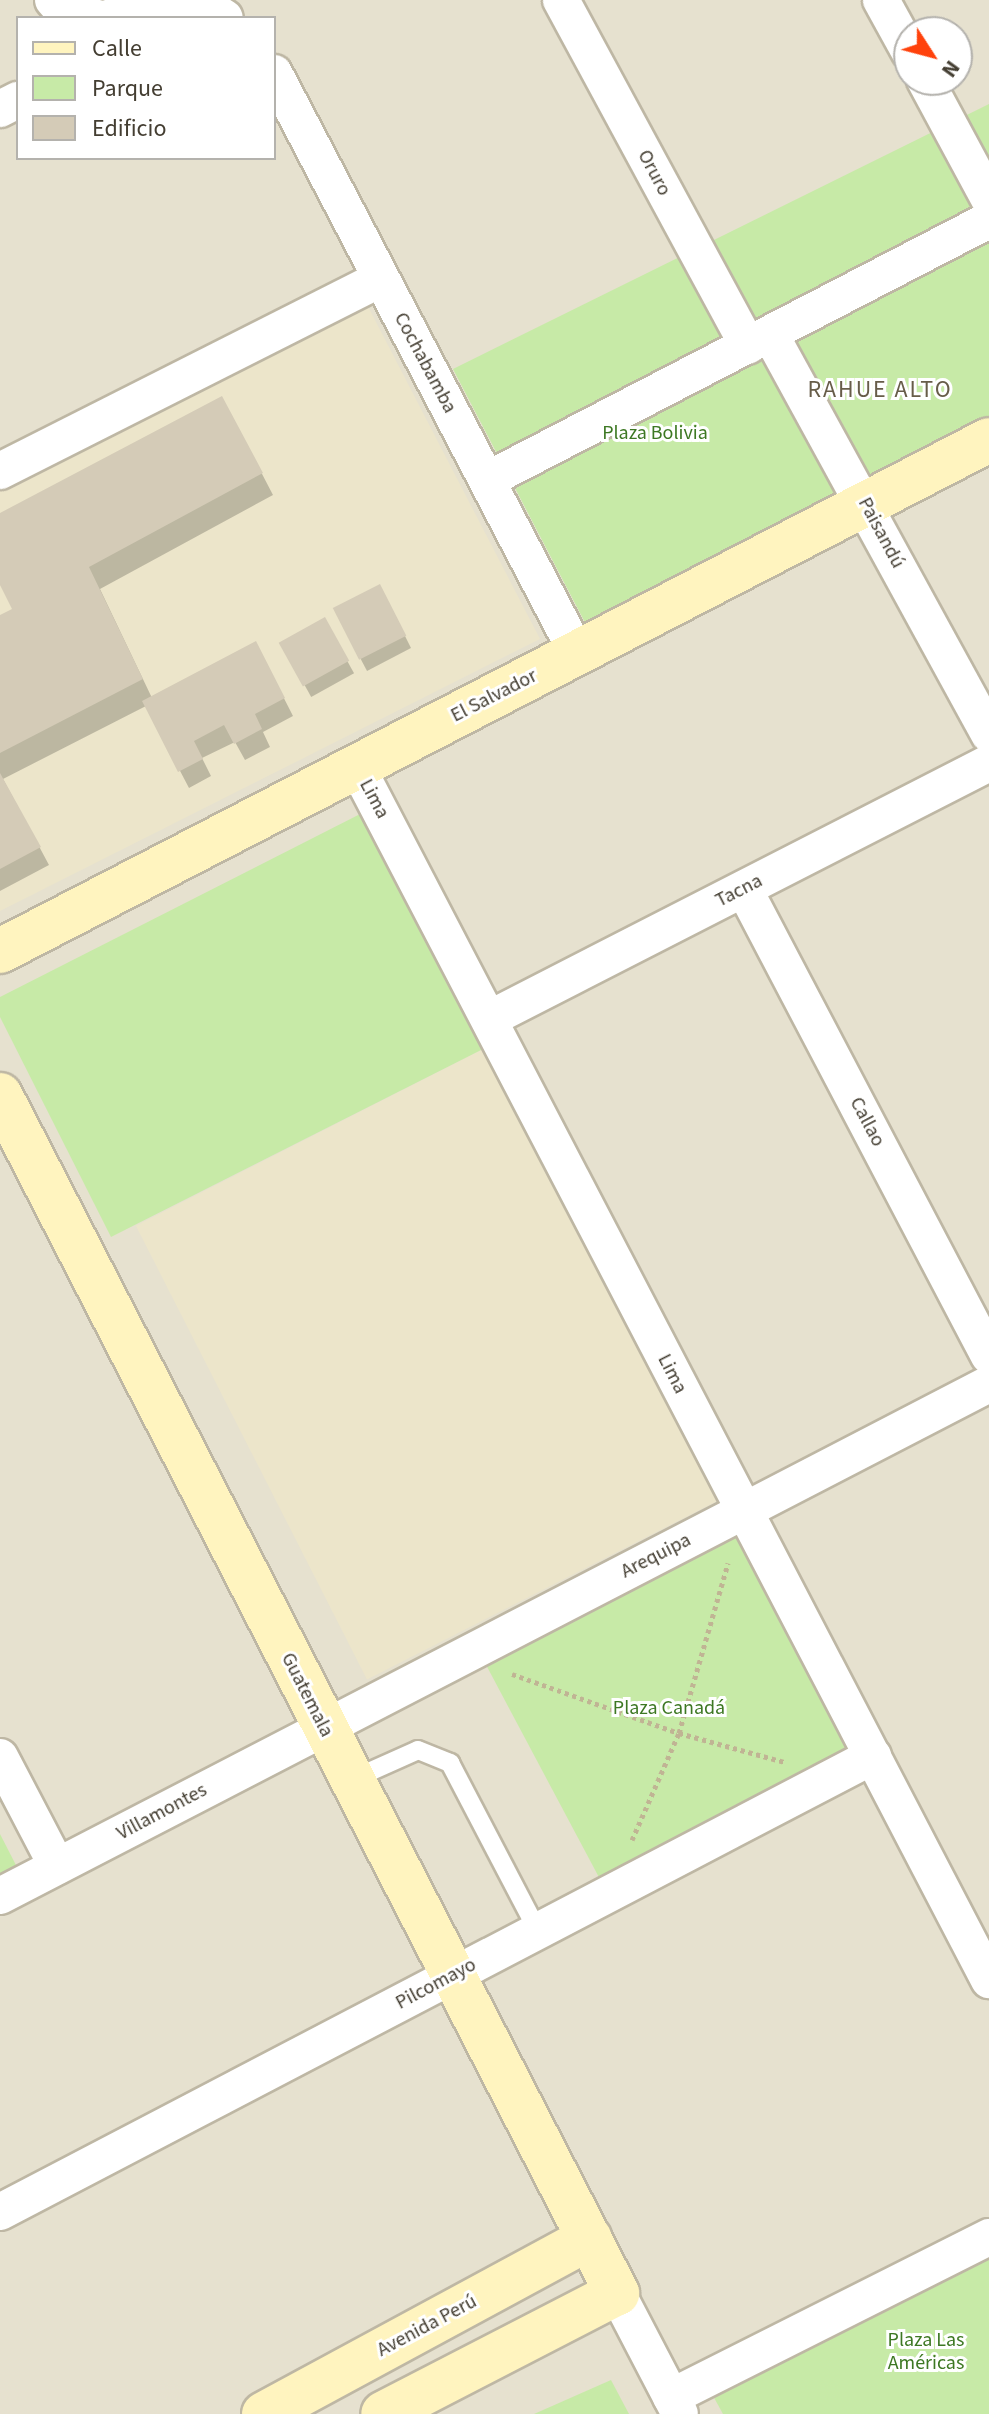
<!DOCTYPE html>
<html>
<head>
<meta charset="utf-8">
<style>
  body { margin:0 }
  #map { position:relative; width:989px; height:2414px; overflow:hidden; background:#f2eee2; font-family:"Source Sans 3",sans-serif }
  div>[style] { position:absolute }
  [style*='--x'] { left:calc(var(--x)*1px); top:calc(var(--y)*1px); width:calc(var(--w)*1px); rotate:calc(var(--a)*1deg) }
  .residential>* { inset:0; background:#e6e1cf }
  .education>* { inset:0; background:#ece5ca; transform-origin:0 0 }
  .green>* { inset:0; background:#c7eaa7; transform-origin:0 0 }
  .shadow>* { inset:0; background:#0003; transform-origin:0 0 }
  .building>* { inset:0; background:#d4cbb7; transform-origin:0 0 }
  .path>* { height:5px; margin-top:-2.5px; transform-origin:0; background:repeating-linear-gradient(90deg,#c0b494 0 4px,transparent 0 8px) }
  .roads { filter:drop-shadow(2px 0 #beb7a4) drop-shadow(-2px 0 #beb7a4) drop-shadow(0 2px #beb7a4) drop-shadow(0 -2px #beb7a4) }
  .lane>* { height:18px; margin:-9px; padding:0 9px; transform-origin:9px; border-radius:9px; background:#fff }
  .street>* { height:36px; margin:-18px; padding:0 18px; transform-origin:18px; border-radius:18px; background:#fff }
  .secondary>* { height:44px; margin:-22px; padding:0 22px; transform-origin:22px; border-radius:22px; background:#fff4bf }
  span { translate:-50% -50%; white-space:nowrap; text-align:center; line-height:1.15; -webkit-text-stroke:6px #fff; paint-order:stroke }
  .street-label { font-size:20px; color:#443e32 }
  .park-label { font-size:20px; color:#3d7823 }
  .quarter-label { font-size:24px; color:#675d49; letter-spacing:2px }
  .legend { position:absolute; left:16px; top:16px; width:260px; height:144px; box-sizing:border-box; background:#fff; border:2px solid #b4b2ad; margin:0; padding:10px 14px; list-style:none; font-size:24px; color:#443e32 }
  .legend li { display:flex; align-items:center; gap:16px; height:40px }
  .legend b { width:40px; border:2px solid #b4b2ad }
  .north { position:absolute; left:893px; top:16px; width:80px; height:80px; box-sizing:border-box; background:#fff; border:2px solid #b4b2ad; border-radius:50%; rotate:126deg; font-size:22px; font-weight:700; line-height:32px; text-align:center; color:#443e32 }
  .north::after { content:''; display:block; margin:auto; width:28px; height:36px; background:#ff420c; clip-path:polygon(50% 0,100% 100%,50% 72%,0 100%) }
</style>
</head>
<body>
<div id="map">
  <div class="residential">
    <div style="clip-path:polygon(evenodd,0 0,989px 0,989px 2414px,0 2414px,0 0,18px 18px,274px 18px,274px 158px,18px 158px,18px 18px,0 0,909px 32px,957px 32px,957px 80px,909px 80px,909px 32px)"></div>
  </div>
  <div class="education">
    <div style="clip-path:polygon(363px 297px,540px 639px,0 911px,0 488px)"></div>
    <div style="left:487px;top:1047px;width:509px;height:394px;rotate:63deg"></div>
  </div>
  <div class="green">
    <div style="clip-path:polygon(989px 104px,989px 422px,591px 634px,453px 369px)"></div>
    <div style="clip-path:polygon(368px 810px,487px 1047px,111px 1237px,0 1017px,0 997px)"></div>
    <div style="left:737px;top:1532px;width:248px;height:284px;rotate:62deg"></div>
    <div style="clip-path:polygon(0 1834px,19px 1871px,0 1881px)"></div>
    <div style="clip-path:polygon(989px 2252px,989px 2414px,723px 2414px,712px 2394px)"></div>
    <div style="clip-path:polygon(611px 2380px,629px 2414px,534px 2414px)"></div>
  </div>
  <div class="shadow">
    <div style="clip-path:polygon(234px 420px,273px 495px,100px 589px,152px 698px,265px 661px,293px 716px,263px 732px,270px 747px,245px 760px,235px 742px,202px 758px,211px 776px,189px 788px,146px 706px,3px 779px,49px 865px,0 891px,0 618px,15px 610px,0 584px,0 515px)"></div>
    <div style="clip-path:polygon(386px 598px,411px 648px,367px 671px,335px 610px)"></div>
    <div style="left:324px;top:619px;width:62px;height:49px;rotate:61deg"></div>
  </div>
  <div class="building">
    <div style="clip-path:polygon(222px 396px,263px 473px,89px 567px,143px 679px,0 753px,0 615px,12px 609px,0 585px,0 513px)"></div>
    <div style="left:380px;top:584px;width:58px;height:53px;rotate:63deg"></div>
    <div style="left:325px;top:617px;width:50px;height:53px;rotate:61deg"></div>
    <div style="clip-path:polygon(256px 641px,285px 698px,255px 714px,262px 729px,234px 744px,224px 725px,194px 741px,203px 759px,178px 772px,142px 701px)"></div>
    <div style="clip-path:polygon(0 773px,41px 847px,0 869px)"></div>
  </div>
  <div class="path">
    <div style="--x:512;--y:1674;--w:177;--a:19.5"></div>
    <div style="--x:679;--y:1733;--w:109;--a:15.4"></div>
    <div style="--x:632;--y:1840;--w:117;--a:-66.3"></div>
    <div style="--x:679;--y:1733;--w:177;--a:-73.9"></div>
  </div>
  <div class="roads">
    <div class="lane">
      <div style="--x:351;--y:1780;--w:73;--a:-24.1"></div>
      <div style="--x:418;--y:1750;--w:35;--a:22"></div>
      <div style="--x:450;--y:1763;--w:190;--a:62.4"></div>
    </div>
    <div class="street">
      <div style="--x:53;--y:0;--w:9;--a:49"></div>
      <div style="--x:59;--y:7;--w:40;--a:16"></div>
      <div style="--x:163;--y:0;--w:43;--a:7.9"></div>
      <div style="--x:206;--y:6;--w:22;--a:32"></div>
      <div style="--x:561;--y:0;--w:393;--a:61.6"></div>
      <div style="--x:881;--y:0;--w:58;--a:61.2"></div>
      <div style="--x:108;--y:18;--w:56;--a:-18.8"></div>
      <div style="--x:274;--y:73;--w:654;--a:62.42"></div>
      <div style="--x:925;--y:80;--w:135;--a:61.7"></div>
      <div style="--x:0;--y:109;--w:20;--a:-27"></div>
      <div style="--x:770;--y:334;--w:456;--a:61.3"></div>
      <div style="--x:0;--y:471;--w:426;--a:-26.8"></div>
      <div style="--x:487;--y:480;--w:565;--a:-27.38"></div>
      <div style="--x:357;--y:767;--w:1368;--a:62.48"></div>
      <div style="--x:744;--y:889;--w:527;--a:62.32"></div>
      <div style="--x:489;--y:1019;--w:562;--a:-27.11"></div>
      <div style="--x:0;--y:1757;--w:123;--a:62.4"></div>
      <div style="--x:0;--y:1896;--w:1114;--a:-27.37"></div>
      <div style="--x:0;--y:2212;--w:985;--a:-27.58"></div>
      <div style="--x:617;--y:2293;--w:136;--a:62.5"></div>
      <div style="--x:671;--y:2397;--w:356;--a:-26.7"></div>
    </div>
    <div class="secondary">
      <div style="--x:0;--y:951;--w:1113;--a:-27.32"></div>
      <div style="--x:0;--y:1095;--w:1348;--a:62.75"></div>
      <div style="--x:617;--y:2293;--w:263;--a:152.7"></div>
      <div style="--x:264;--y:2414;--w:370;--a:-28.4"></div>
    </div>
  </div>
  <div class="street-label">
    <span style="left:654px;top:173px;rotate:62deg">Oruro</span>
    <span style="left:425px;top:363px;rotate:62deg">Cochabamba</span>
    <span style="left:881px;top:533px;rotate:62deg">Paisandú</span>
    <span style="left:494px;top:696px;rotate:-27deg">El Salvador</span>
    <span style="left:374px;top:799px;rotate:62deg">Lima</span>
    <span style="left:739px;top:891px;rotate:-27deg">Tacna</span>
    <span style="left:867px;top:1122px;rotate:62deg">Callao</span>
    <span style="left:672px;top:1374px;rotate:63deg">Lima</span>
    <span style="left:656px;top:1556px;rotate:-27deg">Arequipa</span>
    <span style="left:307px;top:1695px;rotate:63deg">Guatemala</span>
    <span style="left:162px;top:1812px;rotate:-28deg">Villamontes</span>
    <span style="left:436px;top:1984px;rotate:-28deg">Pilcomayo</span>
    <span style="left:427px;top:2326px;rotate:-28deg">Avenida Perú</span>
  </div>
  <div class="park-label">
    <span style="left:655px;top:433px">Plaza Bolivia</span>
    <span style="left:669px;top:1708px">Plaza Canadá</span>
    <span style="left:926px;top:2352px">Plaza Las<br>Américas</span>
  </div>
  <div class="quarter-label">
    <span style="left:880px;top:390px">RAHUE ALTO</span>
  </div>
  <ul class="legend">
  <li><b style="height:10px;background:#fff4bf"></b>Calle</li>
  <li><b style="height:22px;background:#c7eaa7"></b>Parque</li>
  <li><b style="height:22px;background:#d4cbb7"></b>Edificio</li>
  </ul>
  <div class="north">N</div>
</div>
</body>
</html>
